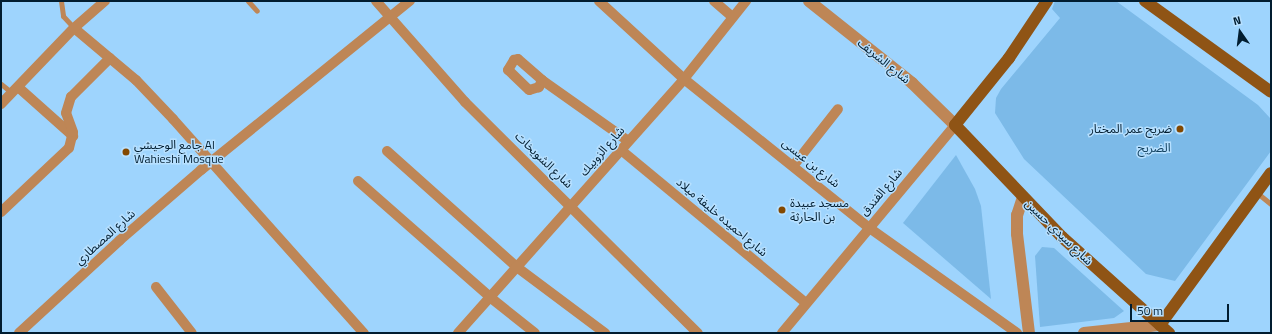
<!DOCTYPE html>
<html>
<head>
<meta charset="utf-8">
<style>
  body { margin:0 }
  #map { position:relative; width:1272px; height:334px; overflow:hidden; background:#9ed4fd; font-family:"Titillium Web","Noto Sans Arabic",sans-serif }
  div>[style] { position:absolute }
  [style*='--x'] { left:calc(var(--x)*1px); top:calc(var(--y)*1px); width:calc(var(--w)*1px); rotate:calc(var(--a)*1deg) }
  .green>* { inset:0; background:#7cbae8 }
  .service>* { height:5px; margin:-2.5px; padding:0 2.5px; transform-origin:2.5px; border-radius:2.5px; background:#be8656 }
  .minor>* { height:10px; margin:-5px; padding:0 5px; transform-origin:5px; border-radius:5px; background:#be8656 }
  .tertiary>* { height:12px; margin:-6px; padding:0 6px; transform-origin:6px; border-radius:6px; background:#be8656 }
  .primary>* { height:12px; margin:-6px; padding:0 6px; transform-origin:6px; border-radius:6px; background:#8f5415 }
  .dots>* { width:11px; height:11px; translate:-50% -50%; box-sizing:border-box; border:2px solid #b7e0ff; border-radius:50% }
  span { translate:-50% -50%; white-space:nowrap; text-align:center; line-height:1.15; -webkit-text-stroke:3px #b7e0ff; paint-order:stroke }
  .street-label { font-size:12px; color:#011d30 }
  .poi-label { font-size:12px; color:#011d30 }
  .right { translate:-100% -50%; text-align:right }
  .left { translate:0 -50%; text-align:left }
  .park-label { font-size:12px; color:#12415f }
  .frame { position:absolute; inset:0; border:2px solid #011d30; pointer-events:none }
  .north { position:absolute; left:1220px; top:12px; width:40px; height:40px; -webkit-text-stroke:3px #b7e0ff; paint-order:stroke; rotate:346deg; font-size:11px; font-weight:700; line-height:16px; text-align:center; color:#011d30 }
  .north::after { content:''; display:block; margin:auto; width:14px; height:18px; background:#011d30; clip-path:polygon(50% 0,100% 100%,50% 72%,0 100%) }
  .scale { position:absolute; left:1130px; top:304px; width:99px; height:18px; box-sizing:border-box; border:2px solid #011d30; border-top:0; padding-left:5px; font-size:12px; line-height:14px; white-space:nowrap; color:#011d30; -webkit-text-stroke:3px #b7e0ff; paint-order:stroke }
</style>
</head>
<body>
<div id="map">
  <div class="green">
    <div style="clip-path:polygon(1055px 1px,1116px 1px,1258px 105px,1270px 118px,1271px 151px,1175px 281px,1146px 274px,1024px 159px,995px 113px,996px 98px,1001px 89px,1060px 18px,1052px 9px)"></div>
    <div style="clip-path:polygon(956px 155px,975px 189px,981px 206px,991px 299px,903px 223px)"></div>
    <div style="clip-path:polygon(1042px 247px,1054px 248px,1124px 311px,1114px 318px,1040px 327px,1035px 256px)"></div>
  </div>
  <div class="service">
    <div style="--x:61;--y:1;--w:15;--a:82"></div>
    <div style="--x:63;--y:16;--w:16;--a:47"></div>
    <div style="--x:248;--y:1;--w:13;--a:48"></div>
    <div style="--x:1;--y:84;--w:14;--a:39"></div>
    <div style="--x:1256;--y:192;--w:19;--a:39"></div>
  </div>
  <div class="minor">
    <div style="--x:376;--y:1;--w:135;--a:48.6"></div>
    <div style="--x:465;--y:102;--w:328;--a:44.8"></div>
    <div style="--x:599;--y:1;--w:115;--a:42.5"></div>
    <div style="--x:684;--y:79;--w:236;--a:38.8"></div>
    <div style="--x:868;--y:227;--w:183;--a:35.4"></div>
    <div style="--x:714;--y:1;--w:23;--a:41"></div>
    <div style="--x:74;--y:28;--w:81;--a:40"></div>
    <div style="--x:136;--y:80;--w:54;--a:46.5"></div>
    <div style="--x:173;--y:119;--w:287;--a:48.3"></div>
    <div style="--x:542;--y:80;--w:8;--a:113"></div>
    <div style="--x:539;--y:87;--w:10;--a:163"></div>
    <div style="--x:529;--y:90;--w:29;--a:-136"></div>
    <div style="--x:508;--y:70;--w:12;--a:-59"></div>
    <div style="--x:514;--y:60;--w:4;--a:-14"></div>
    <div style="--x:518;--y:59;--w:32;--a:41"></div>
    <div style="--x:542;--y:80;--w:105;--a:35.3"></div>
    <div style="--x:18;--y:87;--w:74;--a:41.7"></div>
    <div style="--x:1;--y:104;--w:105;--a:-46.2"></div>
    <div style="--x:74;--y:28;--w:41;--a:-41.1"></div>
    <div style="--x:621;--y:150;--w:240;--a:39.6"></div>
    <div style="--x:387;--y:151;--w:176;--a:41.8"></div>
    <div style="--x:518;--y:268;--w:109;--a:36.8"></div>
    <div style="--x:794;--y:165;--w:71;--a:-51.8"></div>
    <div style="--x:358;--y:181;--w:177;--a:41.3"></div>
    <div style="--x:491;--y:298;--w:56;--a:38.5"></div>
    <div style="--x:1;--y:212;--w:93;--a:-43.3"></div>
    <div style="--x:69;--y:148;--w:16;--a:-76"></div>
    <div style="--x:73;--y:132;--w:20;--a:-110"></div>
    <div style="--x:66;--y:113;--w:17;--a:-73"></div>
    <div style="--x:71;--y:97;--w:55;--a:-45"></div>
    <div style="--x:156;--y:287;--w:58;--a:52"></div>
    <div style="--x:19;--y:333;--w:137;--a:-42.6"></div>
    <div style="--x:120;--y:240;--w:107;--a:-40.8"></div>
    <div style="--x:201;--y:170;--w:269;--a:-39"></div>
    <div style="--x:458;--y:333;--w:340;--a:-48.3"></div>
    <div style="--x:684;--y:79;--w:100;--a:-51.5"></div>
    <div style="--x:782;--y:333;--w:271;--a:-50.2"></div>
  </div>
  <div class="tertiary">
    <div style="--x:809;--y:1;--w:132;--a:38.5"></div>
    <div style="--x:912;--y:83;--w:60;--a:44.3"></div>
    <div style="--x:1023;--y:197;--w:19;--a:108"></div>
    <div style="--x:1017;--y:215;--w:19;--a:90"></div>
    <div style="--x:1017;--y:234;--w:100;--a:83.1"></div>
    <div style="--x:1084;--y:333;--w:76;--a:-6"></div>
  </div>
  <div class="primary">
    <div style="--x:1047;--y:1;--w:69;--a:123.7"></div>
    <div style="--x:1009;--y:58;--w:86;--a:128.9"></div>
    <div style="--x:955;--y:125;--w:155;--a:46.3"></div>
    <div style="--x:1062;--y:237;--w:144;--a:41.9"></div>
    <div style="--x:1145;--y:1;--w:155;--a:35.8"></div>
    <div style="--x:1160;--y:325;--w:188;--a:-53.9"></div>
  </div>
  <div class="dots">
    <div style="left:1180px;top:129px;background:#834800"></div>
    <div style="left:126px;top:152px;background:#834800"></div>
    <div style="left:782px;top:210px;background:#834800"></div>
  </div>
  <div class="street-label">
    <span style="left:884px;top:61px;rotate:39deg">شارع الشريف</span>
    <span style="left:602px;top:151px;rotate:-49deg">شارع الزوبيك</span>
    <span style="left:544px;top:160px;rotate:44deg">شارع الشويخات</span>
    <span style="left:811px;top:163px;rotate:39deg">شارع بن عيسى</span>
    <span style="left:881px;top:192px;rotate:-50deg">شارع الفندق</span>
    <span style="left:722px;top:217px;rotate:40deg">شارع احميده خليفة ميلاد</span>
    <span style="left:1059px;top:232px;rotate:44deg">شارع سيدي حسين</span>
    <span style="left:105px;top:237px;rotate:-42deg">شارع المصطاري</span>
  </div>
  <div class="poi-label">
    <span class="right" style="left:1172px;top:129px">ضريح عمر المختار</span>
    <span class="left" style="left:134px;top:152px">جامع الوحيشي Al<br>Wahieshi Mosque</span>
    <span class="left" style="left:790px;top:210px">مسجد عبيدة<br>بن الحارثة</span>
  </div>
  <div class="park-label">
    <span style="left:1154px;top:148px">الضريح</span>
  </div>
  <div class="frame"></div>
  <div class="north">N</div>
  <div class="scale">50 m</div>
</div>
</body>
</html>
